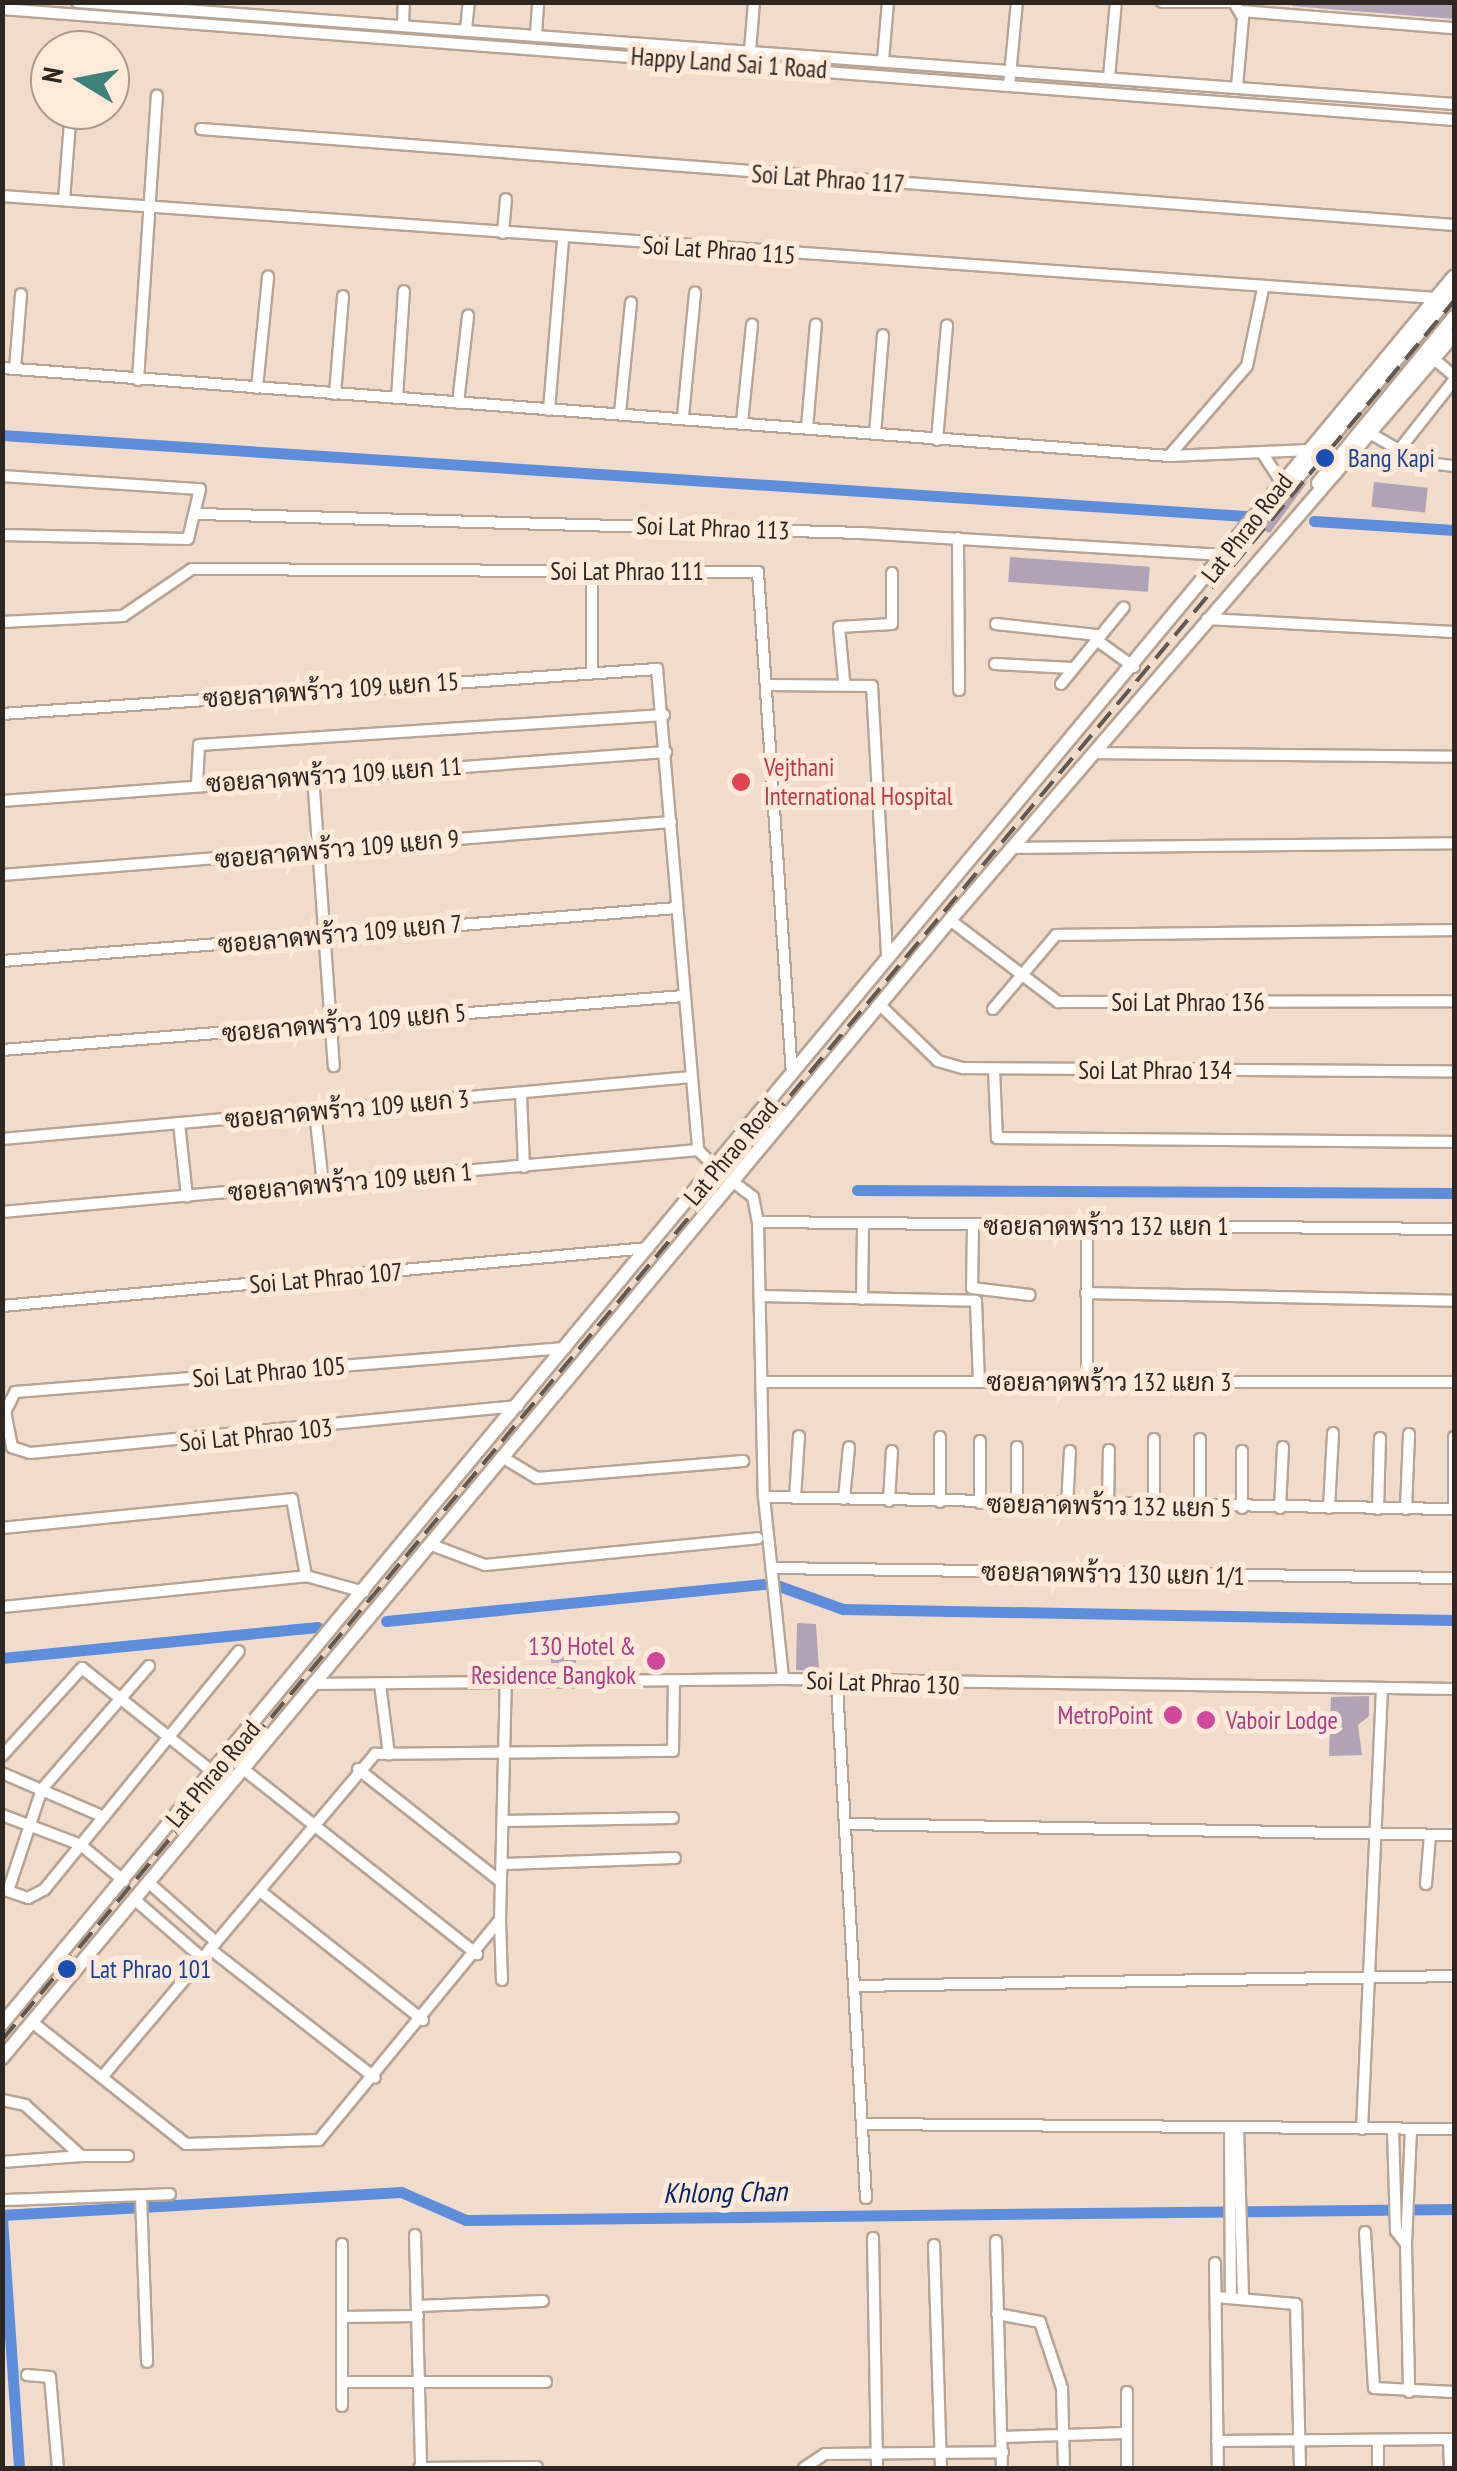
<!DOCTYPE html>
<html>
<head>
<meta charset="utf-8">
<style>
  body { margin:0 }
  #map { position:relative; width:1457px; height:2471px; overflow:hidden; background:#f1dccc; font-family:"PT Sans Narrow",Sarabun,sans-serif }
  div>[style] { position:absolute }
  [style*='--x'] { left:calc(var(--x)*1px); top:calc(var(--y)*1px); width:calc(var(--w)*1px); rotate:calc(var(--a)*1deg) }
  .canal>* { height:11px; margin:-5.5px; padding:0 5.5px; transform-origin:5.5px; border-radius:5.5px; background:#5e8ddb }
  .building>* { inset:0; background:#b1a2b5; transform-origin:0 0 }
  .roads { filter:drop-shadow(2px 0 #b8a494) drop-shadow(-2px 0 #b8a494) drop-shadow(0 2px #b8a494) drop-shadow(0 -2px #b8a494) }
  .minor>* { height:10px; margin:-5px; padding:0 5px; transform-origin:5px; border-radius:5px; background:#fff }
  .major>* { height:12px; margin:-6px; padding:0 6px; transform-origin:6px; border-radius:6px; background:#fff }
  .rail>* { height:4px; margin-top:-2px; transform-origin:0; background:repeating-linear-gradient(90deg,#63584f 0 20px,transparent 0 30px) }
  .dots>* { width:28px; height:28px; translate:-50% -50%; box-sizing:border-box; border:5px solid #ffe9d9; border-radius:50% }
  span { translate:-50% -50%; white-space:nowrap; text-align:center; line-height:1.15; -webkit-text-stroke:10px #ffe9d9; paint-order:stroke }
  .street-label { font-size:25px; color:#2e2620 }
  .transit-label { font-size:25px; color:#164399 }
  .left { translate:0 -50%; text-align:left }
  .health-label { font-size:25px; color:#be3a42 }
  .hotel-label { font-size:25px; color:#b23c85 }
  .right { translate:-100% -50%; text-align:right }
  .water-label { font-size:28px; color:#002568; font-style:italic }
  .frame { position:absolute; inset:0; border:5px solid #2e2620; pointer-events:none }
  .north { position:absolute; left:30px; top:30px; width:100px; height:100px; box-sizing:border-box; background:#ffe9d9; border:2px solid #ab9b8f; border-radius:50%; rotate:280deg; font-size:28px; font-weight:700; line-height:40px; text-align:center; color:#2e2620 }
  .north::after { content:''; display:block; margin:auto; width:35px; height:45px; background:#3d837b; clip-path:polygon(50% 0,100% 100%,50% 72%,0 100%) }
</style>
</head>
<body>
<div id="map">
  <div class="canal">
    <div style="--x:2;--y:435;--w:1246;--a:3.73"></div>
    <div style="--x:1314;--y:521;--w:140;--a:3.7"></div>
    <div style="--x:857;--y:1190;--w:597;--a:0.29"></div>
    <div style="--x:386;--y:1621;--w:387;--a:-5.6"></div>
    <div style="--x:771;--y:1583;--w:77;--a:19.9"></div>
    <div style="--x:843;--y:1609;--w:611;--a:1.03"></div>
    <div style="--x:2;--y:1658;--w:317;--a:-5.6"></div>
    <div style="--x:2;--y:2215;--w:400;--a:-3.3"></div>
    <div style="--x:401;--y:2192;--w:71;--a:23.3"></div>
    <div style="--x:466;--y:2220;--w:988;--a:-0.64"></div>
    <div style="--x:2;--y:2218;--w:251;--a:86.1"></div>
  </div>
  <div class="building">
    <div style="clip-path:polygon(1292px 2px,1454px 2px,1454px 19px,1292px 6px)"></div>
    <div style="clip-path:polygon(1309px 480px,1270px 533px,1261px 529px,1272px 511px)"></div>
    <div style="left:1374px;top:482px;width:54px;height:25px;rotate:6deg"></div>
    <div style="left:1010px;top:557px;width:140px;height:25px;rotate:4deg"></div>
    <div style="clip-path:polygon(797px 1623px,816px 1624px,819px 1671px,796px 1670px)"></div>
    <div style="left:551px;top:1634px;width:25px;height:29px"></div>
    <div style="clip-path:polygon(1369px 1696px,1369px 1716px,1358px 1725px,1362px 1755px,1329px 1756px,1331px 1697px)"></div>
  </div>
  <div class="roads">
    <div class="minor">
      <div style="--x:77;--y:2;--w:1381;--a:4.24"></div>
      <div style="--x:1162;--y:2;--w:73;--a:0"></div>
      <div style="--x:1235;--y:4;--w:16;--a:60"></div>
      <div style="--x:1243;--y:18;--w:69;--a:95"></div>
      <div style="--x:2;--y:9;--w:1456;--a:4.37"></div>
      <div style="--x:1241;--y:11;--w:214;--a:4.6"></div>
      <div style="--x:403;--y:25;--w:23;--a:-88"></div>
      <div style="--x:466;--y:29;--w:27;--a:-84"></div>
      <div style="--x:536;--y:34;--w:32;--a:-86"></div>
      <div style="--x:750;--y:51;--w:49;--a:-85.3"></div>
      <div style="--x:883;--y:60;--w:58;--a:-85.1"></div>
      <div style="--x:1109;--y:77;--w:75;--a:-84.7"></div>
      <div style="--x:1009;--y:86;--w:84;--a:-84.6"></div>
      <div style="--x:201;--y:129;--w:1257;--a:4.38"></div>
      <div style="--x:2;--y:196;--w:1438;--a:4.07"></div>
      <div style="--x:64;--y:200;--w:90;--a:-85.6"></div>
      <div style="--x:503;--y:233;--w:34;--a:-85"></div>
      <div style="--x:1435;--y:360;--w:25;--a:40"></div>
      <div style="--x:2;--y:368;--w:1170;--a:4.31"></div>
      <div style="--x:1169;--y:456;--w:141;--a:-2.4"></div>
      <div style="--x:15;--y:369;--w:75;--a:-85.4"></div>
      <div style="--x:138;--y:380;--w:285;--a:-86.2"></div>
      <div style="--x:257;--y:388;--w:112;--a:-84.3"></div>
      <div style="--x:335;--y:394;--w:98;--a:-85.3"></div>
      <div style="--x:397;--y:398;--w:107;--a:-86.3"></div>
      <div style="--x:458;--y:403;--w:88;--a:-83.4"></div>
      <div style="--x:549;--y:410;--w:173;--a:-85.3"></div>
      <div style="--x:620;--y:413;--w:111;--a:-84.3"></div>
      <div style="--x:683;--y:416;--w:124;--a:-84.4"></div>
      <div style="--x:742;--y:422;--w:98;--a:-84.1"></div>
      <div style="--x:807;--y:428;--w:104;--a:-85.1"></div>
      <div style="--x:875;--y:434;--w:99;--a:-85.4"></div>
      <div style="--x:1373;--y:435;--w:54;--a:29.9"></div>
      <div style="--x:1420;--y:462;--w:34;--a:7"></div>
      <div style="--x:937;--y:440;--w:115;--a:-85"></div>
      <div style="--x:1399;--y:450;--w:89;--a:-51.8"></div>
      <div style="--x:1263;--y:454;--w:35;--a:57"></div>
      <div style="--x:1169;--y:456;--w:119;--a:-49.1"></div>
      <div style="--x:1247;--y:366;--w:79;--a:-78.3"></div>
      <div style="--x:2;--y:476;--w:198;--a:3.8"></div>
      <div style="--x:200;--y:489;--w:51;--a:103.5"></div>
      <div style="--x:188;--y:539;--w:186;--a:-178.8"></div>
      <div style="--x:198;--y:514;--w:664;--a:1.64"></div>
      <div style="--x:862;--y:533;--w:365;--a:3.5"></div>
      <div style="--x:958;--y:538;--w:152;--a:89.6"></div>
      <div style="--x:592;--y:585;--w:87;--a:90"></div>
      <div style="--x:1207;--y:619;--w:247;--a:3"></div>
      <div style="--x:2;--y:622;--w:121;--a:-2.8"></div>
      <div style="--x:123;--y:616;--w:83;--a:-34.3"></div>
      <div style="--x:192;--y:569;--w:566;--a:0.3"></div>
      <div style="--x:758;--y:572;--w:503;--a:86.13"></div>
      <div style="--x:996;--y:624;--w:103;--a:6.2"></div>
      <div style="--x:1095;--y:639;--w:48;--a:35.7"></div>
      <div style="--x:995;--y:664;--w:77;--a:3"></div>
      <div style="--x:844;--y:680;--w:53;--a:-95.4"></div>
      <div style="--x:839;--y:627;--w:53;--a:-3.2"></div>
      <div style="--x:892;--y:624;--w:51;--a:-90"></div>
      <div style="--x:1061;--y:684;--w:99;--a:-50.7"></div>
      <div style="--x:769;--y:685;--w:103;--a:0.6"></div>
      <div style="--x:872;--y:686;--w:272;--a:86.8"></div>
      <div style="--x:2;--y:714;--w:657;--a:-3.93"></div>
      <div style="--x:657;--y:669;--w:483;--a:85.1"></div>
      <div style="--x:698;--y:1150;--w:27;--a:45"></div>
      <div style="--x:1093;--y:753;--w:361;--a:0.6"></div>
      <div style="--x:313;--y:776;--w:291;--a:85.9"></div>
      <div style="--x:197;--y:784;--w:39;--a:-87"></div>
      <div style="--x:199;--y:745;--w:466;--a:-3.7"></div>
      <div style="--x:2;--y:801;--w:666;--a:-4.22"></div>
      <div style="--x:1012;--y:848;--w:442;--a:-0.6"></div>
      <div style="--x:2;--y:875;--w:671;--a:-4.53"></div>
      <div style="--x:950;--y:920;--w:136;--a:37.2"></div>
      <div style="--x:1058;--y:1002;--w:396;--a:-0.1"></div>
      <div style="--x:2;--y:961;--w:677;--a:-4.49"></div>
      <div style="--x:879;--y:1004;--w:82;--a:44"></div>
      <div style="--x:938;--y:1061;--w:26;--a:16"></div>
      <div style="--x:963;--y:1068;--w:491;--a:0.4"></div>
      <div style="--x:993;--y:1009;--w:97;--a:-49.6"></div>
      <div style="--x:1056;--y:935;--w:398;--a:-0.7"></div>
      <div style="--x:2;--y:1050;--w:684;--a:-4.53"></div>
      <div style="--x:994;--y:1070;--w:68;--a:87.5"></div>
      <div style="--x:997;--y:1138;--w:457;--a:0.5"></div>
      <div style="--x:521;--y:1095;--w:72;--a:87.6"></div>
      <div style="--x:315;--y:1112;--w:72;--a:83.7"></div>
      <div style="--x:179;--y:1123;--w:74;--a:83.8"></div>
      <div style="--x:2;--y:1139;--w:692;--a:-5.14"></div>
      <div style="--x:732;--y:1181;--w:26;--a:37"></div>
      <div style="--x:753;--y:1197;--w:25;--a:79"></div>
      <div style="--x:758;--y:1222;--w:275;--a:88.8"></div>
      <div style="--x:764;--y:1497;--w:183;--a:84"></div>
      <div style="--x:2;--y:1212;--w:699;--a:-5.09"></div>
      <div style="--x:758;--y:1222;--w:696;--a:0.58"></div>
      <div style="--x:973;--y:1226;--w:62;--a:90.9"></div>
      <div style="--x:972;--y:1288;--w:58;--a:6.9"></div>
      <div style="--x:1086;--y:1293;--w:368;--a:1.2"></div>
      <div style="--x:762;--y:1296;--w:214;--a:1.3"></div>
      <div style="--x:976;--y:1301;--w:81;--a:87.9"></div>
      <div style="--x:862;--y:1299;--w:75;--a:-89.2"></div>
      <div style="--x:2;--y:1306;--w:649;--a:-5.13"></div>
      <div style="--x:763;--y:1382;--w:691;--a:0"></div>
      <div style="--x:1087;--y:1382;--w:158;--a:-90"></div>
      <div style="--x:518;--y:1406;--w:490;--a:174.5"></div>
      <div style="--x:30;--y:1453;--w:19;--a:-162"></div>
      <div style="--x:12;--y:1447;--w:36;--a:-101"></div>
      <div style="--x:5;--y:1412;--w:22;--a:-63"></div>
      <div style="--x:15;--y:1392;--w:552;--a:-4.57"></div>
      <div style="--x:940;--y:1437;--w:65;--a:90"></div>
      <div style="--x:1017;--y:1447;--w:56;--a:90"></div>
      <div style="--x:502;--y:1457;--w:41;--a:31"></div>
      <div style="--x:537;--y:1478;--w:207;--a:-4.7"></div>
      <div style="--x:764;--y:1497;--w:690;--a:1"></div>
      <div style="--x:795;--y:1498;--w:62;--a:-86.3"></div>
      <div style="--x:844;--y:1499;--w:52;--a:-84.5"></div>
      <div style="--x:889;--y:1501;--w:50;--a:-86.6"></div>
      <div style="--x:980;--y:1503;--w:62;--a:-90"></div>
      <div style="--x:1067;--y:1505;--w:54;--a:-86.8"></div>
      <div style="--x:1108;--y:1505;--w:55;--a:-89"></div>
      <div style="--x:1154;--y:1507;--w:68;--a:-90"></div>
      <div style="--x:1200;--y:1507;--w:68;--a:-90"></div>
      <div style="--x:1242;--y:1508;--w:57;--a:-90"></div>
      <div style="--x:1280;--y:1508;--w:61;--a:-87.2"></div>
      <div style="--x:1329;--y:1508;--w:75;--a:-86.9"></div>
      <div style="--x:1378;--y:1509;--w:71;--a:-88.4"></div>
      <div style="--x:1406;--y:1509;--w:75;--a:-87.7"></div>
      <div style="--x:1454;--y:1509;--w:72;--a:-90"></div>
      <div style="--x:2;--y:1528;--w:291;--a:-5.7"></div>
      <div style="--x:292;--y:1499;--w:78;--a:79.7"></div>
      <div style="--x:429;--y:1544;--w:60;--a:20.6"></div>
      <div style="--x:485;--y:1565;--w:274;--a:-5.6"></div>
      <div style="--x:772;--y:1568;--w:682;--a:0.84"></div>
      <div style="--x:3;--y:1607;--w:305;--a:-5.8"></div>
      <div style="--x:306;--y:1576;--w:60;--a:15.4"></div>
      <div style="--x:312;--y:1684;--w:471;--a:-0.6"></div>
      <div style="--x:783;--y:1679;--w:671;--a:0.85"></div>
      <div style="--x:380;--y:1684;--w:71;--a:82.7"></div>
      <div style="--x:837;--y:1686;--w:513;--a:86.76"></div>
      <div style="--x:2;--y:1756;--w:119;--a:-47.7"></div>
      <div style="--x:82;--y:1668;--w:169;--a:38.5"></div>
      <div style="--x:242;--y:1768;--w:300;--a:38.4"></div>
      <div style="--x:358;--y:1769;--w:181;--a:38.3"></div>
      <div style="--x:2;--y:1773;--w:111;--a:23.3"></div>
      <div style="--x:2;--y:1815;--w:85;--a:20.8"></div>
      <div style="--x:81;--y:1845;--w:56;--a:39.9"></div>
      <div style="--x:504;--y:1821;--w:169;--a:-1"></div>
      <div style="--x:846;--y:1824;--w:608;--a:1.04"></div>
      <div style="--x:505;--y:1864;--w:170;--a:-2"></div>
      <div style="--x:148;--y:1882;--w:91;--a:41.4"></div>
      <div style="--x:1426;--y:1884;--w:49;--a:-85.3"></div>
      <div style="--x:2;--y:1889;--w:28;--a:19"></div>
      <div style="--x:28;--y:1898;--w:18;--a:-27"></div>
      <div style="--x:44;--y:1890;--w:308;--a:-50.8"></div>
      <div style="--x:8;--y:1891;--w:108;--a:-71.6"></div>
      <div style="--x:42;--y:1789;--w:163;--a:-49"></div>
      <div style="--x:260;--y:1891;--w:208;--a:38.4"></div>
      <div style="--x:134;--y:1899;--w:90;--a:40.9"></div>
      <div style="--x:500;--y:1921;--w:59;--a:88.1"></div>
      <div style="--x:210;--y:1949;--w:209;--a:38"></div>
      <div style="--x:854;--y:1986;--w:600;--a:-0.95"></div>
      <div style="--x:32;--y:2022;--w:196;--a:38.4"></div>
      <div style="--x:186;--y:2144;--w:133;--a:-1.7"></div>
      <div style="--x:319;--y:2140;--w:285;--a:-50.6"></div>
      <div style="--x:500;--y:1920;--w:239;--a:-88.6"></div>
      <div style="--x:103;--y:2076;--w:422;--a:-49.8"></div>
      <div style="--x:375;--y:1754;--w:298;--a:-0.6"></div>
      <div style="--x:673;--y:1751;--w:70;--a:-89.2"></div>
      <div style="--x:2;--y:2100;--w:24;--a:12"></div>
      <div style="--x:25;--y:2105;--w:76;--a:42.3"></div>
      <div style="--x:81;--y:2156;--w:79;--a:175.7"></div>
      <div style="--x:863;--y:2124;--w:591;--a:0.48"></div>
      <div style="--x:1230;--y:2127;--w:169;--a:89.7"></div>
      <div style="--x:1238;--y:2127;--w:169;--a:88.3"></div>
      <div style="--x:1362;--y:2129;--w:440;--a:-87.4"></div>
      <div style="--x:1393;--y:2129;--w:102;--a:88.3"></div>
      <div style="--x:1396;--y:2231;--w:16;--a:52"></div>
      <div style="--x:1406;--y:2244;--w:115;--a:-87.5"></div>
      <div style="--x:81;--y:2156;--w:47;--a:0"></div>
      <div style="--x:141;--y:2196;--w:166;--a:87.9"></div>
      <div style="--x:2;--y:2200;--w:168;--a:-2"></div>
      <div style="--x:1365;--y:2232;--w:156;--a:86.7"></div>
      <div style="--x:1374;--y:2388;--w:80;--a:2.9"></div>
      <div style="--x:415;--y:2235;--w:233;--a:88.5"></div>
      <div style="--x:873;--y:2238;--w:230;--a:89"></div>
      <div style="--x:996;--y:2241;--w:227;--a:88.5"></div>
      <div style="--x:1406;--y:2244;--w:148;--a:88.8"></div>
      <div style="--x:934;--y:2245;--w:223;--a:88.2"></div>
      <div style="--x:1215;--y:2263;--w:205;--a:89.2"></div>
      <div style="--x:1216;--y:2297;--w:80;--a:5"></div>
      <div style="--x:1296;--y:2304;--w:164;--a:88.6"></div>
      <div style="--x:418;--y:2306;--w:125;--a:-2.3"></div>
      <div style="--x:997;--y:2314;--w:44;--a:10.5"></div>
      <div style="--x:1040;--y:2322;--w:70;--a:71.6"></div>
      <div style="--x:1062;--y:2388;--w:80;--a:88.6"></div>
      <div style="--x:342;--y:2317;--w:76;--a:-0.8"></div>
      <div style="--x:27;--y:2375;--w:23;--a:5"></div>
      <div style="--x:50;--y:2377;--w:91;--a:85"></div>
      <div style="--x:342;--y:2382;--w:204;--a:0"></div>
      <div style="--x:1127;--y:2392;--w:76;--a:90"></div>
      <div style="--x:342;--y:2406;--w:162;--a:-90"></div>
      <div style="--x:1001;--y:2437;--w:126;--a:-1.8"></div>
      <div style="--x:1449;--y:2439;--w:29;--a:88"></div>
      <div style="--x:1217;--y:2441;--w:237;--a:-0.5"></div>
      <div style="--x:419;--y:2468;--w:118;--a:-0.5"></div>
      <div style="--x:804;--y:2468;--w:25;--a:-34"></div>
      <div style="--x:825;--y:2454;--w:178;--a:-0.6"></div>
      <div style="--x:1378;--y:2468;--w:28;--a:-90"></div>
    </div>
    <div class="major">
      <div style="--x:1318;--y:483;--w:215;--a:-50.7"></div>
      <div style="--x:1277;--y:502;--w:275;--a:-50"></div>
      <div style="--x:2;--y:2024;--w:2272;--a:-50.28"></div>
      <div style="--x:2;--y:2058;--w:1481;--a:-50.2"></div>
      <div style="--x:950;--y:920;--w:772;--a:-49.25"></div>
    </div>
  </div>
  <div class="rail">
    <div style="--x:2;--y:2040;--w:2265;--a:-50.14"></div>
  </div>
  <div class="dots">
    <div style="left:1325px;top:458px;background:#1a4fb4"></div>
    <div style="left:741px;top:782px;background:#e0444e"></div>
    <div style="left:656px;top:1661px;background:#d1479c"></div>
    <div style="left:1173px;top:1715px;background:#d1479c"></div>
    <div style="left:1206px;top:1720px;background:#d1479c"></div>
    <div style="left:67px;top:1969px;background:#1a4fb4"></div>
  </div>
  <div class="street-label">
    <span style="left:729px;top:63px;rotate:4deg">Happy Land Sai 1 Road</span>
    <span style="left:828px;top:179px;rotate:4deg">Soi Lat Phrao 117</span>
    <span style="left:719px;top:250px;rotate:4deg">Soi Lat Phrao 115</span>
    <span style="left:713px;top:528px;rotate:2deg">Soi Lat Phrao 113</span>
    <span style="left:1247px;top:528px;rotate:-52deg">Lat Phrao Road</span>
    <span style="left:627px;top:571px">Soi Lat Phrao 111</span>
    <span style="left:331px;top:690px;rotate:-4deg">ซอยลาดพร้าว 109 แยก 15</span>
    <span style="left:334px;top:775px;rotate:-4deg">ซอยลาดพร้าว 109 แยก 11</span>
    <span style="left:337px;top:849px;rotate:-5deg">ซอยลาดพร้าว 109 แยก 9</span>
    <span style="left:340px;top:934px;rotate:-5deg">ซอยลาดพร้าว 109 แยก 7</span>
    <span style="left:1188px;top:1002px">Soi Lat Phrao 136</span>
    <span style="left:344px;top:1023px;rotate:-5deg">ซอยลาดพร้าว 109 แยก 5</span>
    <span style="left:1155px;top:1070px">Soi Lat Phrao 134</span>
    <span style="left:347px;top:1109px;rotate:-5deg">ซอยลาดพร้าว 109 แยก 3</span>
    <span style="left:731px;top:1152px;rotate:-50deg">Lat Phrao Road</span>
    <span style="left:350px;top:1182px;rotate:-5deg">ซอยลาดพร้าว 109 แยก 1</span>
    <span style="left:1106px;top:1226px">ซอยลาดพร้าว 132 แยก 1</span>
    <span style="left:326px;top:1278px;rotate:-5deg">Soi Lat Phrao 107</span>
    <span style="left:269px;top:1372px;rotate:-5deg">Soi Lat Phrao 105</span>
    <span style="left:1109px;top:1382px">ซอยลาดพร้าว 132 แยก 3</span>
    <span style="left:256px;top:1435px;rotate:-6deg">Soi Lat Phrao 103</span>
    <span style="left:1109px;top:1506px;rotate:1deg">ซอยลาดพร้าว 132 แยก 5</span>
    <span style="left:1113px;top:1574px;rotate:1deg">ซอยลาดพร้าว 130 แยก 1/1</span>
    <span style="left:883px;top:1683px;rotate:2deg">Soi Lat Phrao 130</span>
    <span style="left:213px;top:1774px;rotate:-50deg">Lat Phrao Road</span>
  </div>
  <div class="transit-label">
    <span class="left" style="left:1348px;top:458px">Bang Kapi</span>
    <span class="left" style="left:90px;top:1969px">Lat Phrao 101</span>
  </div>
  <div class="health-label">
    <span class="left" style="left:764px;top:782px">Vejthani<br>International Hospital</span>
  </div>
  <div class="hotel-label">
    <span class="right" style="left:636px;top:1661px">130 Hotel &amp;<br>Residence Bangkok</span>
    <span class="right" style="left:1153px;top:1715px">MetroPoint</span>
    <span class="left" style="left:1226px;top:1720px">Vaboir Lodge</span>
  </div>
  <div class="water-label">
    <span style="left:725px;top:2192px;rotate:-1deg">Khlong Chan</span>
  </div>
  <div class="frame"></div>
  <div class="north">N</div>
</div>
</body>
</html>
